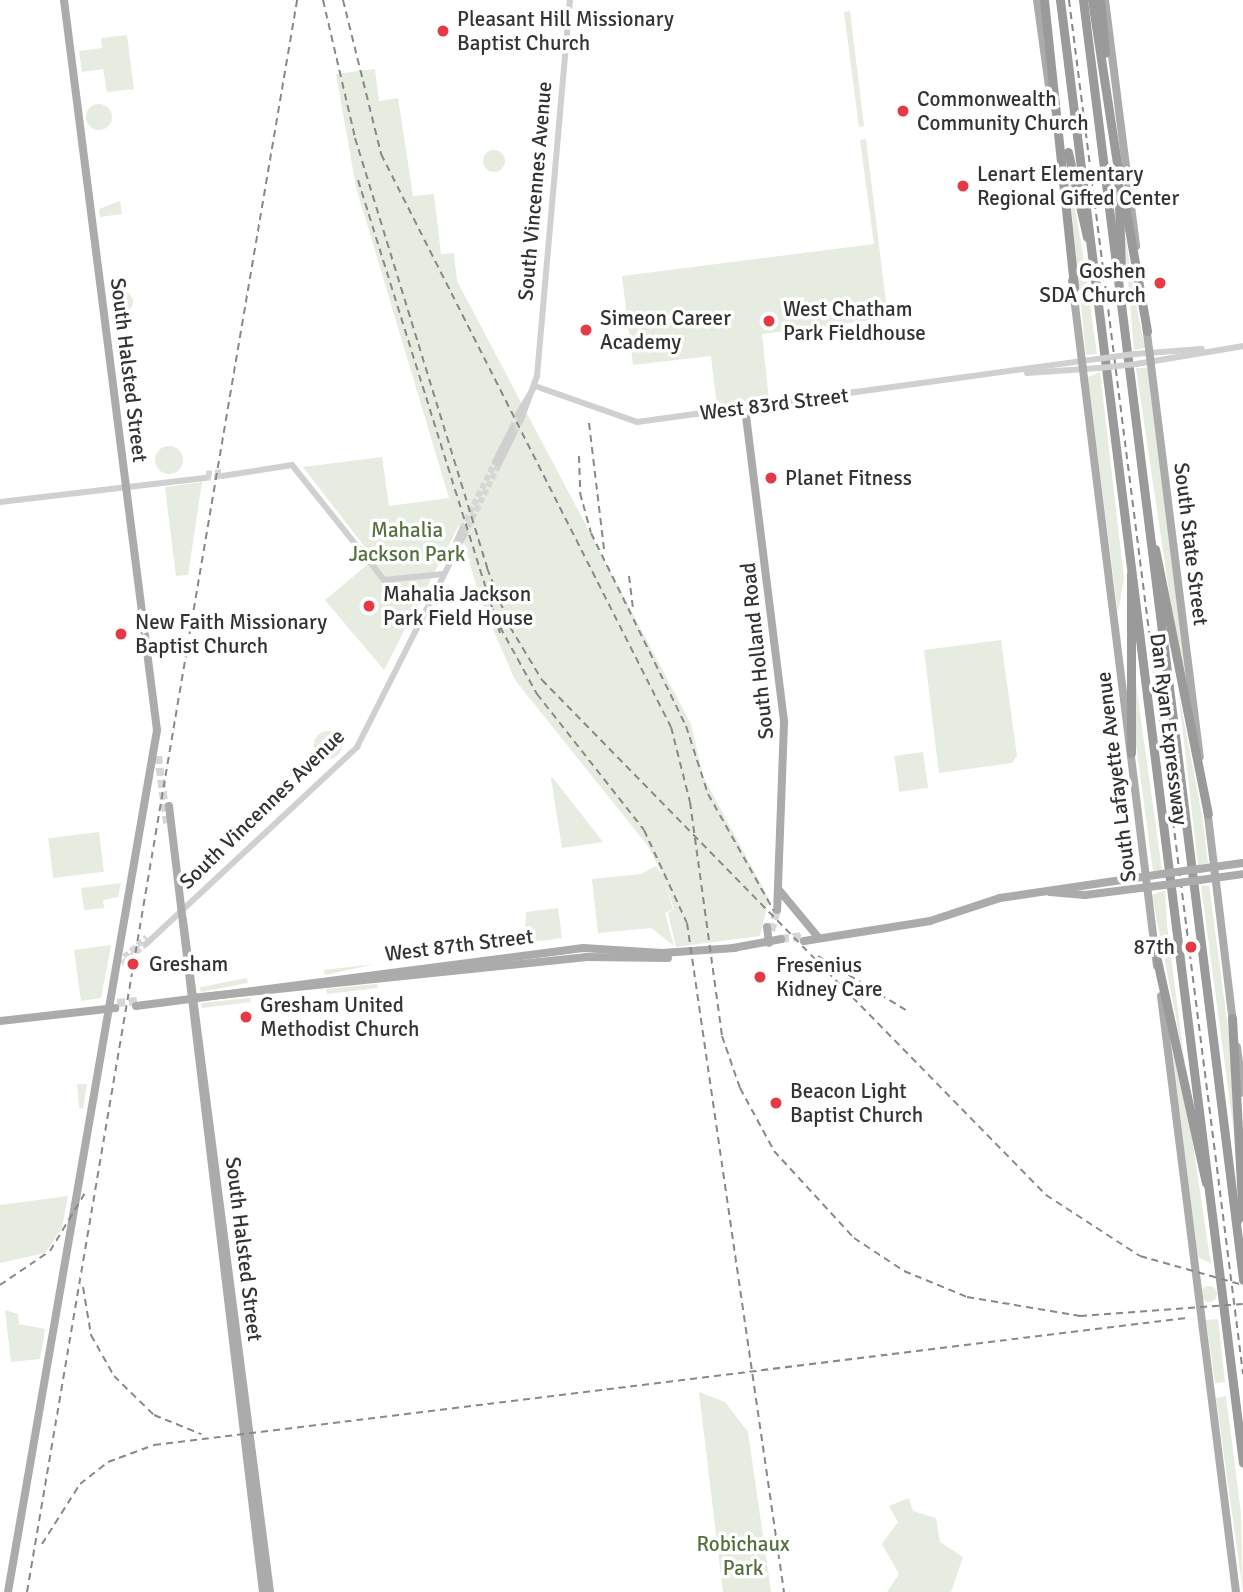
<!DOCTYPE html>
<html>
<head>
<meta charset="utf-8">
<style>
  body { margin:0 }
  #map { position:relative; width:1243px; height:1592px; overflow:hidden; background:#fff; font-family:Signika,sans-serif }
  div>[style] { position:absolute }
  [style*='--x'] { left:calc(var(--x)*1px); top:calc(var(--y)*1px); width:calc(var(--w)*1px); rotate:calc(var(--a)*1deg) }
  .green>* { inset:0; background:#e6ecdf; transform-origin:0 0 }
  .round { border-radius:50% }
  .minor-tunnel>* { height:6px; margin-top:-3px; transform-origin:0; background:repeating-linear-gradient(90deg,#d6d6d6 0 6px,transparent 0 9px) }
  .major-tunnel>* { height:8px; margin-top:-4px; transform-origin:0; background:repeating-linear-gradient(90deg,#d6d6d6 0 8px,transparent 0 12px) }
  .minor>* { height:6px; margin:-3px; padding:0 3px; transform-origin:3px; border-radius:3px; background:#d0d0d0 }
  .major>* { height:8px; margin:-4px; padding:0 4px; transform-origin:4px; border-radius:4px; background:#ababab }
  .highway>* { height:9px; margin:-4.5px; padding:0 4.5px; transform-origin:4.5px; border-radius:4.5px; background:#9a9a9a }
  .rail>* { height:2px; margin-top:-1px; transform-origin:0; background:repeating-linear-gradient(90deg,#888 0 7px,transparent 0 12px) }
  .minor-bridge>* { height:6px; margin:-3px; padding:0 3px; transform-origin:3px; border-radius:3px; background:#d0d0d0 }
  .major-bridge>* { height:8px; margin:-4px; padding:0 4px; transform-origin:4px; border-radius:4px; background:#ababab }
  .dots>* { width:19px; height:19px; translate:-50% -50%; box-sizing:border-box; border:4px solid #fff; border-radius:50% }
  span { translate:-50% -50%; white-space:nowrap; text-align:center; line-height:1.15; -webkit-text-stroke:7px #fff; paint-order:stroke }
  .poi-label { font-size:21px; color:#333 }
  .left { translate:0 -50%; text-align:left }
  .right { translate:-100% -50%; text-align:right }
  .street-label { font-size:21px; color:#333 }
  .park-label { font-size:21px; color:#56703f }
</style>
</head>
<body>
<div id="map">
  <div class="green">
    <div style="clip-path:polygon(850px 11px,864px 126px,859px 127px,844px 12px)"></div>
    <div style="clip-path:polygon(127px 35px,134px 89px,107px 92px,103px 69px,82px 72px,79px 51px,102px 48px,101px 38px)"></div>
    <div style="clip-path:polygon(375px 69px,379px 101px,398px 98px,413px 196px,434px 194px,441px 254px,454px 253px,457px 281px,691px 724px,703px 776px,769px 899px,760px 936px,676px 947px,668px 913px,674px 909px,664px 879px,673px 909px,665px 913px,674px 946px,651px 928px,598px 933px,592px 879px,641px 874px,656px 866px,664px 878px,648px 846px,515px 680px,480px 599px,459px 525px,384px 670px,325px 600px,374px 559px,303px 467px,382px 457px,389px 506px,449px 498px,356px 187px,336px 74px)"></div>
    <div class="round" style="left:86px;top:104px;width:26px;height:26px"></div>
    <div style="clip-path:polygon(866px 139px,888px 318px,762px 334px,769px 400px,717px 407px,711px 356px,633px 365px,622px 276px,874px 244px,860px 140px)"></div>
    <div class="round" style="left:483px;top:150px;width:22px;height:22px"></div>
    <div style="clip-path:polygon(1066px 157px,1081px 242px,1097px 354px,1086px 355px)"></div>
    <div style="clip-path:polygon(120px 201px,122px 214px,100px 217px,99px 209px)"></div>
    <div style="clip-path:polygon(1122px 213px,1136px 304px,1145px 348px,1134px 350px)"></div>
    <div class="round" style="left:111px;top:291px;width:22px;height:22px"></div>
    <div style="clip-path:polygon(1136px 368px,1148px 368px,1197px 756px,1180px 666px)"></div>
    <div style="clip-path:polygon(1100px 372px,1124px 578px,1118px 613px,1088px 377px)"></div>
    <div class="round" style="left:155px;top:446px;width:28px;height:28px"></div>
    <div style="clip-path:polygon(202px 482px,188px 575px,176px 576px,165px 487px)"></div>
    <div style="clip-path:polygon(1001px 640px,1017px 756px,1012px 763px,939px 773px,924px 650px)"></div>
    <div style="clip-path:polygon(1131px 648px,1162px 870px,1153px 871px,1136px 744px)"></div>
    <div style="clip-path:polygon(1178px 690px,1202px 815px,1208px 863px,1198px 865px)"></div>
    <div class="round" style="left:314px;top:731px;width:28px;height:28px"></div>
    <div style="left:923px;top:752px;width:36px;height:29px;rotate:82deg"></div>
    <div style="clip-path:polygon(551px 778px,553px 778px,603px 842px,562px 848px)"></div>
    <div style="left:99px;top:832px;width:40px;height:51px;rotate:83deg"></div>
    <div style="clip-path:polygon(121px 883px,118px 897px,103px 900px,104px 908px,84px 910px,81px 888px)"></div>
    <div style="clip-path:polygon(1209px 885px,1230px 1043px,1235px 1140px,1201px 886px)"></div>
    <div style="clip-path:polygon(1165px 890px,1167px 925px,1185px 1065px,1152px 895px)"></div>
    <div style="clip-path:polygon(558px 908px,562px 938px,525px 943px,526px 912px)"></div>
    <div style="clip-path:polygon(111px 945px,101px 998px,81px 1001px,74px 950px)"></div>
    <div style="clip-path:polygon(375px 964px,325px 975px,324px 970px)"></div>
    <div style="left:247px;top:978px;width:5px;height:48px;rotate:79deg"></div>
    <div style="clip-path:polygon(377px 984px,378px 988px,327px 994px,326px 989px)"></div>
    <div style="clip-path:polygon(250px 998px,251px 1002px,202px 1008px,201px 1003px)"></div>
    <div style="clip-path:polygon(1167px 1010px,1186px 1099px,1211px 1264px,1198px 1257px)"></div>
    <div style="clip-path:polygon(77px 1084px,87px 1084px,83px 1109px,79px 1108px)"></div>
    <div style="clip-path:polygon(68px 1196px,62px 1228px,45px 1253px,0 1263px,0 1205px)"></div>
    <div class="round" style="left:1201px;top:1286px;width:16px;height:16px"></div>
    <div style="clip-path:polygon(5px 1310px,18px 1314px,19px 1324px,45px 1329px,40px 1359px,11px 1362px)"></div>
    <div style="clip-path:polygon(1218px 1319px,1225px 1382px,1215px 1383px,1206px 1320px)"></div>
    <div style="clip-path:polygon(699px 1392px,725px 1402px,748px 1432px,771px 1592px,723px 1592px)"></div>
    <div style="clip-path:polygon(1226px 1396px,1241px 1513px,1243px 1592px,1216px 1398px)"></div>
    <div style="clip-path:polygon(909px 1498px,913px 1511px,936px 1518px,940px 1542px,963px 1557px,951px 1592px,887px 1592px,899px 1574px,882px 1544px,898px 1522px,889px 1506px)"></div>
  </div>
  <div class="minor-tunnel">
    <div style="--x:512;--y:428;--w:15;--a:-67"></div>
    <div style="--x:514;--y:433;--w:15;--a:-62"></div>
    <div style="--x:206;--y:474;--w:17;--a:-7"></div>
    <div style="--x:205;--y:478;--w:17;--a:-7"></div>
    <div style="--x:462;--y:529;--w:75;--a:-63.8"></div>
    <div style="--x:464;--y:535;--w:79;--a:-63.8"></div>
    <div style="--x:124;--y:957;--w:30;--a:-41"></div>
    <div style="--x:122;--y:964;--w:31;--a:-40"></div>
  </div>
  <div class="major-tunnel">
    <div style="--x:158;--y:756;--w:68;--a:82.3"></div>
    <div style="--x:771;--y:931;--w:22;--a:-74"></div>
    <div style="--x:781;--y:939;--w:22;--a:-8"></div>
    <div style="--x:117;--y:1003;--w:20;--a:-6"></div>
  </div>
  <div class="minor">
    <div style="--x:1134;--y:354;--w:68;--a:-4.2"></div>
    <div style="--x:1136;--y:364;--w:109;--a:-9.5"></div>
    <div style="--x:1027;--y:373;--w:72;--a:-4"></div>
    <div style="--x:535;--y:386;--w:108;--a:19.4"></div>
    <div style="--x:637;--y:422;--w:465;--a:-7.8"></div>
    <div style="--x:518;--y:414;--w:31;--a:-59"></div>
    <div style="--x:521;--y:420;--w:47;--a:-70"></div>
    <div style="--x:537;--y:376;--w:377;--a:-85"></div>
    <div style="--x:495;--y:462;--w:38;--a:-63"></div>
    <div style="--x:499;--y:464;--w:34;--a:-64"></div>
    <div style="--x:222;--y:476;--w:71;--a:-8.9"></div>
    <div style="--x:292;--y:465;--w:147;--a:51.3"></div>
    <div style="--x:384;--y:580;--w:59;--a:-5.8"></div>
    <div style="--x:0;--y:502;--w:206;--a:-6.7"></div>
    <div style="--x:456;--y:543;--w:15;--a:-67"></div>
    <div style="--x:146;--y:944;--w:289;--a:-43"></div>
    <div style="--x:357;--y:747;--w:237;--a:-63.2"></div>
  </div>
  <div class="major">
    <div style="--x:1037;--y:0;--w:102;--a:82.1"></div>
    <div style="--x:1105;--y:0;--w:248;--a:82.8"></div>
    <div style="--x:1072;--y:281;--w:690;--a:82.93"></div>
    <div style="--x:1146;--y:325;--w:435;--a:82.9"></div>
    <div style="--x:745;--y:408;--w:317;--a:82.9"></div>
    <div style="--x:784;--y:723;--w:187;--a:92.1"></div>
    <div style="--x:169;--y:806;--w:792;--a:83.18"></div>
    <div style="--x:1207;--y:808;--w:218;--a:83.1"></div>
    <div style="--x:1199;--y:869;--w:44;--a:-7.8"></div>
    <div style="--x:1200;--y:880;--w:43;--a:-7.9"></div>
    <div style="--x:779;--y:890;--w:61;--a:50.3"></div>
    <div style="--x:1050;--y:892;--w:35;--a:5"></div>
    <div style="--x:1085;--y:895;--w:80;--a:-7.2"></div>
    <div style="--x:183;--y:920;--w:678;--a:82.62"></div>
    <div style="--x:767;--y:927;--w:16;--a:83"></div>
    <div style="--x:804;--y:941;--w:128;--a:-9"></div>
    <div style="--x:930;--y:921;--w:74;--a:-18.2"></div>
    <div style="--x:1000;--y:898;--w:164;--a:-8.4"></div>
    <div style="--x:733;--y:948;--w:49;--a:-10.6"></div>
    <div style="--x:1161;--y:996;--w:601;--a:82.83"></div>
    <div style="--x:191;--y:998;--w:396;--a:-5.9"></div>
    <div style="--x:585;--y:957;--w:83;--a:0.7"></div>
    <div style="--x:136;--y:1006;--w:451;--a:-7.4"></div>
    <div style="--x:583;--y:948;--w:79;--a:3.6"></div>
    <div style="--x:662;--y:953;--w:73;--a:-3.9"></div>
    <div style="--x:0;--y:1021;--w:116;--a:-6.4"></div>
    <div style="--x:1237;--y:1047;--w:46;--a:82.6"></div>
    <div style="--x:8;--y:1592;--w:875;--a:-80.19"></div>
    <div style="--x:157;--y:730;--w:736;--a:-97.26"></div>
  </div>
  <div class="highway">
    <div style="--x:1044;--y:0;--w:289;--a:84"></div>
    <div style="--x:1060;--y:0;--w:1474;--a:82.87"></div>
    <div style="--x:1083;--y:0;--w:1290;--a:82.87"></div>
    <div style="--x:1092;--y:0;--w:172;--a:81.3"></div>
    <div style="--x:1118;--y:170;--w:102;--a:88.3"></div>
    <div style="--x:1100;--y:0;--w:53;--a:84.6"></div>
    <div style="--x:1068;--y:152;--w:87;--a:77.4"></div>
    <div style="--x:1125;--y:206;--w:127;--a:80"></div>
    <div style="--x:1155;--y:549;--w:270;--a:78.7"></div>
    <div style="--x:1131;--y:574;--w:179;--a:90"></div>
    <div style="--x:1157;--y:960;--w:228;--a:77.6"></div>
    <div style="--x:1232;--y:1018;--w:187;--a:86.9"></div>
    <div style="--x:1242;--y:1205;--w:15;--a:106"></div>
  </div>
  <div class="rail">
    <div style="--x:323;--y:0;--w:142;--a:76.9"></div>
    <div style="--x:355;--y:138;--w:450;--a:72.9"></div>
    <div style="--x:487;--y:568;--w:63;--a:68.7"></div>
    <div style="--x:510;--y:627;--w:62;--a:58.9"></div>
    <div style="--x:542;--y:680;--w:721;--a:45.62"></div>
    <div style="--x:1046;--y:1195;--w:112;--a:33"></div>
    <div style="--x:1140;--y:1256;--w:107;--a:15.7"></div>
    <div style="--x:343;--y:0;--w:159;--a:76.1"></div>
    <div style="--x:381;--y:154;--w:642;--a:63.16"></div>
    <div style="--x:671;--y:727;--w:77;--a:75.8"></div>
    <div style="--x:690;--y:802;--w:236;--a:82.2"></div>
    <div style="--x:722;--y:1036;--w:55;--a:70.9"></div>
    <div style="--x:740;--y:1088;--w:72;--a:61.6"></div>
    <div style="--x:774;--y:1151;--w:118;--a:47.4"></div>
    <div style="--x:854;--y:1238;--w:60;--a:33.4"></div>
    <div style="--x:904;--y:1271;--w:68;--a:22.4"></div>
    <div style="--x:967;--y:1297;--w:115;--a:9.5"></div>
    <div style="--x:1080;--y:1316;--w:163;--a:-4.2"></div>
    <div style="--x:1069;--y:0;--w:1385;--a:82.78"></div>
    <div style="--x:358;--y:180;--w:479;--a:72.6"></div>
    <div style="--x:589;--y:423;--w:127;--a:83.2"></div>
    <div style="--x:579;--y:456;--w:37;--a:88"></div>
    <div style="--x:580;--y:493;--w:41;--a:74.6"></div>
    <div style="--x:591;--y:533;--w:215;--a:63.8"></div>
    <div style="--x:686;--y:726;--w:71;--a:72.1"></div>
    <div style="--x:708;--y:794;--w:134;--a:60.6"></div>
    <div style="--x:629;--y:576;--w:31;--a:83"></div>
    <div style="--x:500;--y:627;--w:77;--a:61.1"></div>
    <div style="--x:537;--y:694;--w:173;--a:51.8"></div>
    <div style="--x:644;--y:830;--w:102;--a:65.2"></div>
    <div style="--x:687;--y:923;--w:676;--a:81.75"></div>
    <div style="--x:818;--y:956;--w:107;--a:31.6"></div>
    <div style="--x:0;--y:1285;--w:60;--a:-34.2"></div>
    <div style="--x:50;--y:1251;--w:68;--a:-58.9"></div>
    <div style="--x:83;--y:1287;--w:49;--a:80.5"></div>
    <div style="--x:91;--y:1335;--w:47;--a:60.7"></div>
    <div style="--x:114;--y:1376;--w:56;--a:44.3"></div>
    <div style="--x:154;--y:1415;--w:51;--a:22"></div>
    <div style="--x:42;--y:1544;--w:71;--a:-57.7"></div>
    <div style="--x:80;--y:1484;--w:36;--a:-38"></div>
    <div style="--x:108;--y:1462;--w:49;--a:-20.3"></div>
    <div style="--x:154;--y:1445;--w:1040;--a:-7.02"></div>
    <div style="--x:27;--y:1592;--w:1615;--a:-80.37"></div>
  </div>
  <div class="minor-bridge">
    <div style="--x:1098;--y:359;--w:36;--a:-8"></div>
    <div style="--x:1099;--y:368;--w:37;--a:-6"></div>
  </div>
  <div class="major-bridge">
    <div style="--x:1162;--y:874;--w:37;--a:-8"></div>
    <div style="--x:1164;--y:885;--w:36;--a:-8"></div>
  </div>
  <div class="dots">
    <div style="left:443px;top:31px;background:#e63946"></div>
    <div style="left:903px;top:111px;background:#e63946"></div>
    <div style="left:963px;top:186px;background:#e63946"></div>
    <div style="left:1160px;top:283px;background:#e63946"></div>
    <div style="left:769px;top:321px;background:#e63946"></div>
    <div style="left:586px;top:330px;background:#e63946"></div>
    <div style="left:771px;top:478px;background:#e63946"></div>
    <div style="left:369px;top:606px;background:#e63946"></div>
    <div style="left:121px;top:634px;background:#e63946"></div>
    <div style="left:1191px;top:947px;background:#e63946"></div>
    <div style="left:133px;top:964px;background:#e63946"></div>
    <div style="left:760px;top:977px;background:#e63946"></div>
    <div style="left:246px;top:1017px;background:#e63946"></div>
    <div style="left:776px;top:1103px;background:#e63946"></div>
  </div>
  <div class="poi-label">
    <span class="left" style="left:457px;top:31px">Pleasant Hill Missionary<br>Baptist Church</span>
    <span class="left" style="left:917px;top:111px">Commonwealth<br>Community Church</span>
    <span class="left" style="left:977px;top:186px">Lenart Elementary<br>Regional Gifted Center</span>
    <span class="right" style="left:1146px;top:283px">Goshen<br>SDA Church</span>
    <span class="left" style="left:783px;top:321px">West Chatham<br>Park Fieldhouse</span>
    <span class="left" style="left:600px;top:330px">Simeon Career<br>Academy</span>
    <span class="left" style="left:785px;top:478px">Planet Fitness</span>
    <span class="left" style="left:383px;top:606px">Mahalia Jackson<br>Park Field House</span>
    <span class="left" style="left:135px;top:634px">New Faith Missionary<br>Baptist Church</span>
    <span class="right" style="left:1175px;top:947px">87th</span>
    <span class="left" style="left:149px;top:964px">Gresham</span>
    <span class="left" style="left:776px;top:977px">Fresenius<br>Kidney Care</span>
    <span class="left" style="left:260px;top:1017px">Gresham United<br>Methodist Church</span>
    <span class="left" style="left:790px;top:1103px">Beacon Light<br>Baptist Church</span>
  </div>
  <div class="street-label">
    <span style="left:535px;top:191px;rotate:-85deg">South Vincennes Avenue</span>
    <span style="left:129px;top:370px;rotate:83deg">South Halsted Street</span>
    <span style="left:774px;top:404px;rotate:-7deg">West 83rd Street</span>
    <span style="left:1191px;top:544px;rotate:83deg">South State Street</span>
    <span style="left:757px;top:651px;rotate:-96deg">South Holland Road</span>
    <span style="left:1169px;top:729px;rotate:83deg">Dan Ryan Expressway</span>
    <span style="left:1116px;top:777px;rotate:-97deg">South Lafayette Avenue</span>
    <span style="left:262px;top:809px;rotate:-44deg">South Vincennes Avenue</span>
    <span style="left:459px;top:945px;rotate:-7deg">West 87th Street</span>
    <span style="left:244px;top:1249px;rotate:83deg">South Halsted Street</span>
  </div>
  <div class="park-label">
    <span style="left:407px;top:542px">Mahalia<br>Jackson Park</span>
    <span style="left:743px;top:1556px">Robichaux<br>Park</span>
  </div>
</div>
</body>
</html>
